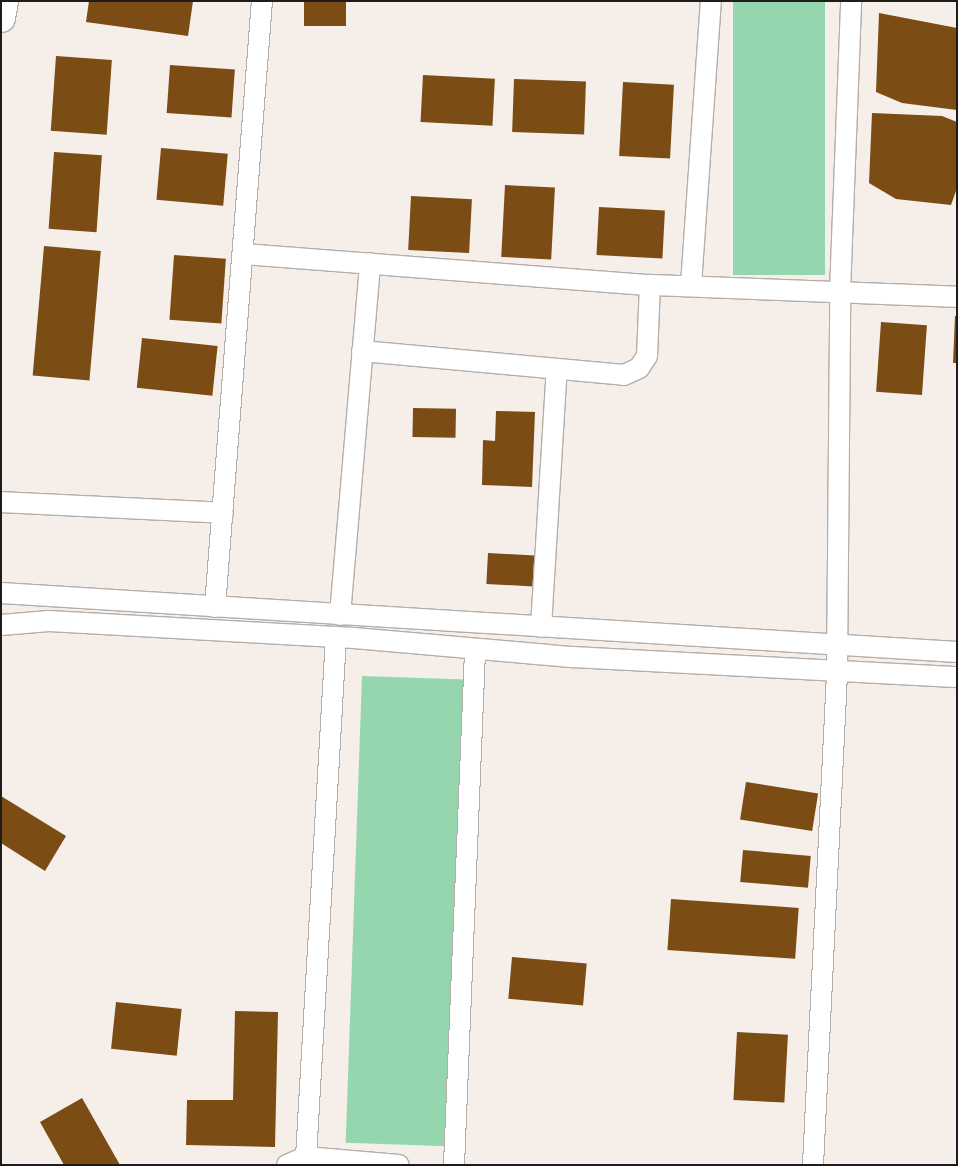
<!DOCTYPE html>
<html>
<head>
<meta charset="utf-8">
<style>
  body { margin:0 }
  #map { position:relative; width:958px; height:1166px; overflow:hidden; background:#f5eee9; font-family:Karla,sans-serif }
  div>[style] { position:absolute }
  [style*='--x'] { left:calc(var(--x)*1px); top:calc(var(--y)*1px); width:calc(var(--w)*1px); rotate:calc(var(--a)*1deg) }
  .green>* { inset:0; background:#95d6af; transform-origin:0 0 }
  .building>* { inset:0; background:#7b4c13; transform-origin:0 0 }
  .roads { filter:drop-shadow(1px 0 #b4aeaa) drop-shadow(-1px 0 #b4aeaa) drop-shadow(0 1px #b4aeaa) drop-shadow(0 -1px #b4aeaa) }
  .street>* { height:20px; margin:-10px; padding:0 10px; transform-origin:10px; border-radius:10px; background:#fff }
  .secondary>* { height:28px; margin:-14px; padding:0 14px; transform-origin:14px; border-radius:14px; background:#fff }
  span { translate:-50% -50%; white-space:nowrap; text-align:center; line-height:1.15; -webkit-text-stroke:5px #fffcfa; paint-order:stroke }
  .frame { position:absolute; inset:0; border:2px solid #1f1c1b; pointer-events:none }
</style>
</head>
<body>
<div id="map">
  <div class="green">
    <div style="left:733px;top:1px;width:92px;height:274px"></div>
    <div style="left:362px;top:676px;width:103px;height:467px;rotate:2deg"></div>
  </div>
  <div class="building">
    <div style="clip-path:polygon(89px 1px,193px 1px,188px 36px,86px 22px)"></div>
    <div style="left:304px;top:1px;width:42px;height:25px"></div>
    <div style="clip-path:polygon(879px 13px,957px 28px,957px 110px,902px 103px,876px 92px)"></div>
    <div style="left:56px;top:56px;width:56px;height:75px;rotate:4deg"></div>
    <div style="left:170px;top:65px;width:65px;height:48px;rotate:4deg"></div>
    <div style="left:423px;top:75px;width:72px;height:47px;rotate:3deg"></div>
    <div style="left:514px;top:79px;width:72px;height:53px;rotate:2deg"></div>
    <div style="left:623px;top:82px;width:51px;height:74px;rotate:3deg"></div>
    <div style="clip-path:polygon(872px 113px,942px 116px,957px 122px,957px 188px,951px 205px,896px 199px,869px 183px)"></div>
    <div style="left:161px;top:148px;width:67px;height:52px;rotate:5deg"></div>
    <div style="left:54px;top:152px;width:48px;height:77px;rotate:4deg"></div>
    <div style="left:505px;top:185px;width:50px;height:72px;rotate:3deg"></div>
    <div style="left:411px;top:196px;width:61px;height:54px;rotate:3deg"></div>
    <div style="left:599px;top:207px;width:66px;height:48px;rotate:3deg"></div>
    <div style="left:44px;top:246px;width:57px;height:130px;rotate:5deg"></div>
    <div style="left:174px;top:255px;width:52px;height:65px;rotate:4deg"></div>
    <div style="clip-path:polygon(955px 316px,957px 316px,957px 363px,953px 363px)"></div>
    <div style="left:881px;top:322px;width:46px;height:70px;rotate:4deg"></div>
    <div style="left:142px;top:338px;width:76px;height:50px;rotate:6deg"></div>
    <div style="left:413px;top:408px;width:43px;height:29px;rotate:1deg"></div>
    <div style="clip-path:polygon(496px 411px,535px 412px,532px 487px,482px 485px,483px 440px,495px 441px)"></div>
    <div style="left:488px;top:553px;width:51px;height:31px;rotate:3deg"></div>
    <div style="left:746px;top:782px;width:73px;height:38px;rotate:9deg"></div>
    <div style="clip-path:polygon(1px 796px,66px 836px,45px 871px,1px 843px)"></div>
    <div style="left:743px;top:850px;width:68px;height:32px;rotate:5deg"></div>
    <div style="left:671px;top:899px;width:128px;height:51px;rotate:4deg"></div>
    <div style="left:512px;top:957px;width:75px;height:42px;rotate:5deg"></div>
    <div style="left:116px;top:1002px;width:66px;height:47px;rotate:6deg"></div>
    <div style="clip-path:polygon(235px 1011px,278px 1012px,275px 1147px,186px 1145px,187px 1100px,233px 1100px)"></div>
    <div style="left:737px;top:1032px;width:51px;height:68px;rotate:3deg"></div>
    <div style="clip-path:polygon(82px 1098px,120px 1165px,64px 1165px,40px 1122px)"></div>
  </div>
  <div class="roads">
    <div class="street">
      <div style="--x:244;--y:254;--w:407;--a:4.4"></div>
      <div style="--x:650;--y:285;--w:307;--a:2.2"></div>
      <div style="--x:691;--y:285;--w:285;--a:-86"></div>
      <div style="--x:362;--y:351;--w:263;--a:5.2"></div>
      <div style="--x:624;--y:375;--w:17;--a:-25"></div>
      <div style="--x:639;--y:368;--w:14;--a:-56"></div>
      <div style="--x:647;--y:356;--w:71;--a:-87.6"></div>
      <div style="--x:1;--y:502;--w:222;--a:2.8"></div>
      <div style="--x:1;--y:593;--w:958;--a:3.53"></div>
      <div style="--x:215;--y:607;--w:608;--a:-85.57"></div>
      <div style="--x:340;--y:615;--w:353;--a:-85.1"></div>
      <div style="--x:1;--y:625;--w:48;--a:-4.8"></div>
      <div style="--x:49;--y:621;--w:305;--a:3.2"></div>
      <div style="--x:354;--y:638;--w:220;--a:5"></div>
      <div style="--x:573;--y:657;--w:385;--a:3"></div>
      <div style="--x:541;--y:627;--w:258;--a:-86.5"></div>
      <div style="--x:306;--y:1157;--w:521;--a:-86.7"></div>
      <div style="--x:287;--y:1165;--w:21;--a:-23"></div>
      <div style="--x:306;--y:1157;--w:93;--a:4.9"></div>
      <div style="--x:454;--y:1165;--w:514;--a:-87.66"></div>
      <div style="--x:813;--y:1165;--w:496;--a:-87.2"></div>
      <div style="--x:837;--y:670;--w:378;--a:-89.5"></div>
      <div style="--x:840;--y:292;--w:291;--a:-87.8"></div>
    </div>
    <div class="secondary">
      <div style="--x:1;--y:18;--w:17;--a:-80"></div>
    </div>
  </div>
  <div class="frame"></div>
</div>
</body>
</html>
